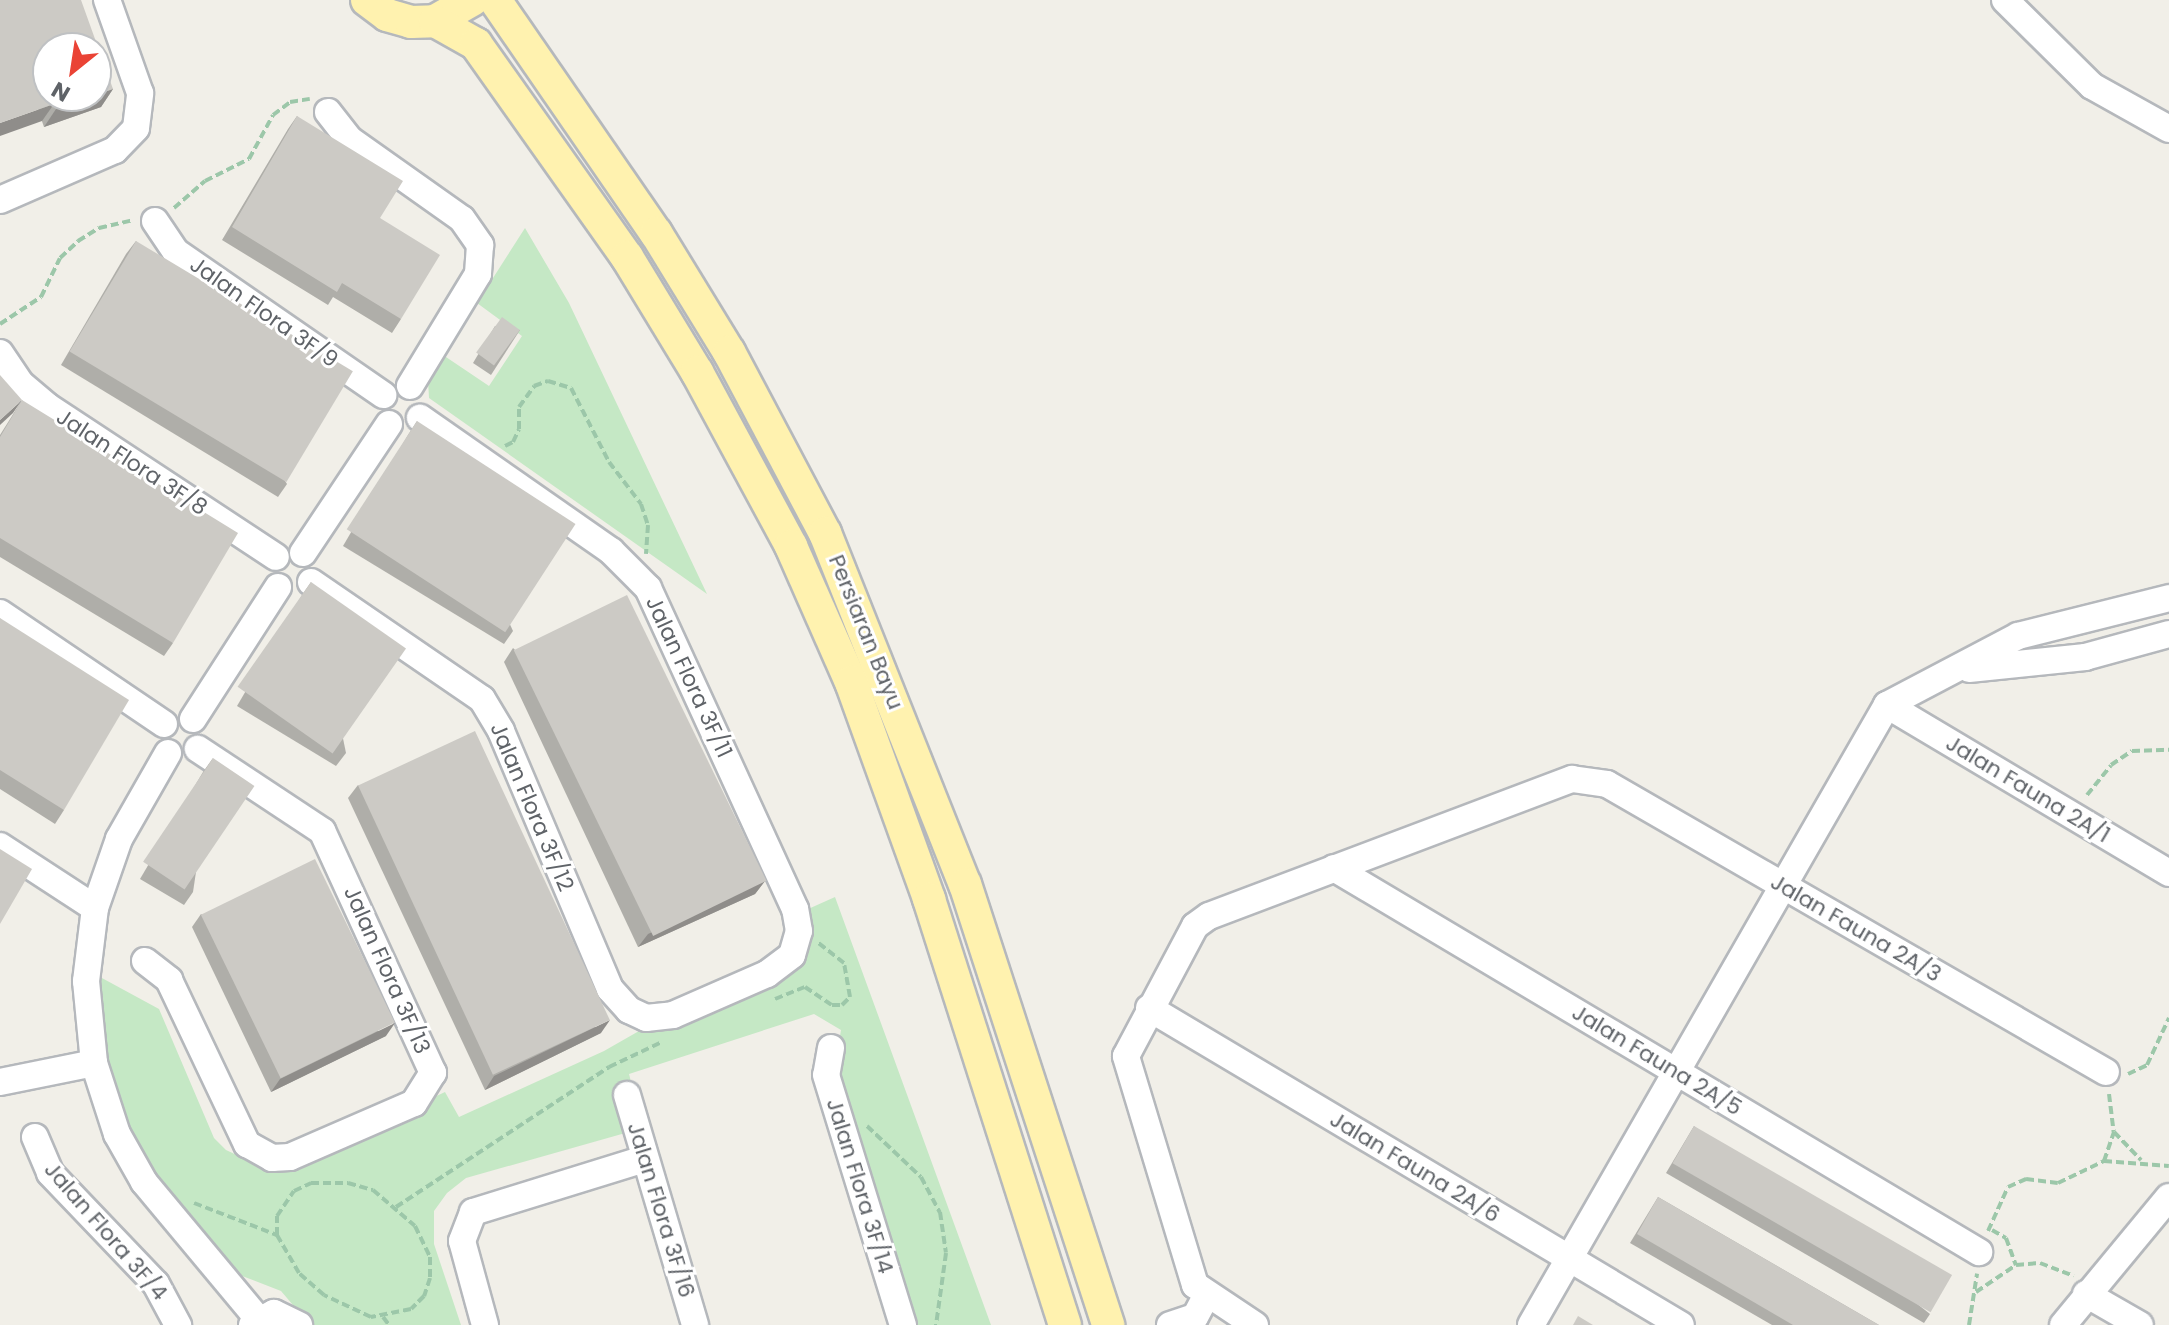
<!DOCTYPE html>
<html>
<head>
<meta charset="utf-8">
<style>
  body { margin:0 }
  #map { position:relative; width:2169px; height:1325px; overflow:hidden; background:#f1efe8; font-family:Poppins,sans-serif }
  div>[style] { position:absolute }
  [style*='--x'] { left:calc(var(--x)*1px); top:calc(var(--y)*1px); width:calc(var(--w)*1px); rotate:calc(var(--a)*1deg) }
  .green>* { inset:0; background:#c5e8c5 }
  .path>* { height:4px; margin-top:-2px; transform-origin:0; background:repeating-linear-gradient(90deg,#9cc7a9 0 8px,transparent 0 12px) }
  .roads { filter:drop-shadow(2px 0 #b5b8bc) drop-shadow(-2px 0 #b5b8bc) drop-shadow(0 2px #b5b8bc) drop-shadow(0 -2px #b5b8bc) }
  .minor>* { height:26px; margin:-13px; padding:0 13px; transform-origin:13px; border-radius:13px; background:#fff }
  .major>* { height:32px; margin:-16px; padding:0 16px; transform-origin:16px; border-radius:16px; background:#fff2af }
  .wall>* { inset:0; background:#afaea9 }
  .shaded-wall>* { inset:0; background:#8f8d8a }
  .building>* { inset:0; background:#cccac5; transform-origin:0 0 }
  span { translate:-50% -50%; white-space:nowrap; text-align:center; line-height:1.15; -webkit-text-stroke:6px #fff; paint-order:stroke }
  .street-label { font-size:22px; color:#5f6368 }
  .north { position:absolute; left:32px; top:32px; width:80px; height:80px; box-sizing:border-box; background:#fff; border:2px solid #bfc1c3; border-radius:50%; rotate:210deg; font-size:22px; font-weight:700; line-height:32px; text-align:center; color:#5f6368 }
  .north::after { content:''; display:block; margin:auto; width:28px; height:36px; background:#ea4335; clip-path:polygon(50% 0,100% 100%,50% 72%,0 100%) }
</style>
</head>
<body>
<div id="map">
  <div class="green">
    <div style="clip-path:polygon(525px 228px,569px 303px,707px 594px,429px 398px,428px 380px,443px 355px,489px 386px,522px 336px,477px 303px)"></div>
    <div style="clip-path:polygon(835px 897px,991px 1325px,914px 1325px,834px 1073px,841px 1030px,814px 1014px,629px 1074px,643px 1128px,466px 1178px,447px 1193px,434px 1211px,434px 1244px,461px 1325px,310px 1325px,281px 1291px,237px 1274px,151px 1173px,113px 1106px,89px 971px,159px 1009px,214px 1138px,226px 1150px,267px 1169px,289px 1165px,445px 1092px,459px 1117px,604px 1051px,674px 1011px,779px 966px,797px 914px)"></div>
  </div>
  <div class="path">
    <div style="--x:174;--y:208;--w:41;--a:-41.1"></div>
    <div style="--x:205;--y:181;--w:49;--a:-26.6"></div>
    <div style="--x:249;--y:159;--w:50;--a:-61.4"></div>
    <div style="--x:273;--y:115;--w:21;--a:-37"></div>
    <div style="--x:290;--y:102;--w:20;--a:-9"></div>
    <div style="--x:0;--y:324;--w:49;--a:-33.4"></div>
    <div style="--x:41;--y:297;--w:43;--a:-64"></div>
    <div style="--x:60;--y:258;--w:25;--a:-43"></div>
    <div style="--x:78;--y:241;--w:25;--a:-32"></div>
    <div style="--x:99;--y:228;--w:35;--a:-13"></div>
    <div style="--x:505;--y:446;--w:9;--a:-27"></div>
    <div style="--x:513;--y:442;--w:14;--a:-65"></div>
    <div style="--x:519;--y:429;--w:22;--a:-90"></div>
    <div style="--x:519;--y:407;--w:26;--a:-54"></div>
    <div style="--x:534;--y:386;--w:15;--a:-20"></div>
    <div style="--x:548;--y:381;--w:24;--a:17"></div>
    <div style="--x:571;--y:388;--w:83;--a:62.8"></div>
    <div style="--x:609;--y:462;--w:53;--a:52.7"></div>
    <div style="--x:641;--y:504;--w:22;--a:72"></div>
    <div style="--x:648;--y:525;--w:29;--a:94"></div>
    <div style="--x:2087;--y:795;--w:38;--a:-51"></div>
    <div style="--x:2111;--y:765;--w:25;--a:-34"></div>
    <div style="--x:2132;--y:751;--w:37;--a:-2"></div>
    <div style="--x:775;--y:999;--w:32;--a:-22"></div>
    <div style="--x:805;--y:987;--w:32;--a:34"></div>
    <div style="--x:832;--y:1005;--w:10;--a:0"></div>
    <div style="--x:842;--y:1005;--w:11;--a:-45"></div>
    <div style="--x:850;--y:997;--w:35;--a:-100"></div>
    <div style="--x:844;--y:963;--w:33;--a:-142"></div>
    <div style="--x:2128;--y:1074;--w:21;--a:-25"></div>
    <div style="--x:2147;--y:1065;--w:52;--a:-64.9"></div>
    <div style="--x:2109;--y:1094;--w:38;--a:83"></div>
    <div style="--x:867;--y:1126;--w:74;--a:43.4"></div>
    <div style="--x:921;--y:1177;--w:40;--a:62"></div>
    <div style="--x:940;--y:1212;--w:41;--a:81.7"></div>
    <div style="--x:946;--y:1253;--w:73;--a:97.9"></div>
    <div style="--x:2104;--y:1161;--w:31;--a:-71"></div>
    <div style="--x:2114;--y:1132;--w:39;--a:46"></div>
    <div style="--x:311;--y:1183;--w:37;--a:0"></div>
    <div style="--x:348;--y:1183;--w:26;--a:16"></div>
    <div style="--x:373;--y:1190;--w:55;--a:40.6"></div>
    <div style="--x:415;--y:1226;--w:34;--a:64"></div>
    <div style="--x:430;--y:1257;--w:21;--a:90"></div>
    <div style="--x:430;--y:1278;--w:19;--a:108"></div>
    <div style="--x:424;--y:1296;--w:18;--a:135"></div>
    <div style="--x:411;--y:1309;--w:41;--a:168.7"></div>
    <div style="--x:371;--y:1317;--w:52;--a:-154.9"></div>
    <div style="--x:324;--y:1295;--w:33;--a:-139"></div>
    <div style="--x:299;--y:1273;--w:44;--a:-120.1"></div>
    <div style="--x:277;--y:1235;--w:19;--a:-90"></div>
    <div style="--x:277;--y:1216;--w:30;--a:-56"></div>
    <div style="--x:294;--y:1191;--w:19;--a:-25"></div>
    <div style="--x:194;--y:1203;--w:89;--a:21.1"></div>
    <div style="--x:396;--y:1207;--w:255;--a:-33.3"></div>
    <div style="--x:609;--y:1067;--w:59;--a:-25.3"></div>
    <div style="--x:1992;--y:1230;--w:16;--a:30"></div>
    <div style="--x:2006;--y:1238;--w:29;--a:70"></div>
    <div style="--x:1988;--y:1231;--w:48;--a:-65.6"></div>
    <div style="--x:2008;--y:1187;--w:20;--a:-24"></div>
    <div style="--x:2026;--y:1179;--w:32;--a:7"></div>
    <div style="--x:2058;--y:1183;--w:51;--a:-25.6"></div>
    <div style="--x:2104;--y:1161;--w:65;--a:4.4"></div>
    <div style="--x:1976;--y:1292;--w:48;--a:-34"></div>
    <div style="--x:2016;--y:1265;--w:24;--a:-5"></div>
    <div style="--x:2040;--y:1263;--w:36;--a:21"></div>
    <div style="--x:383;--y:1317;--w:10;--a:53"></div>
    <div style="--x:1969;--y:1325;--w:52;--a:-81.1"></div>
  </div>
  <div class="roads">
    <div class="minor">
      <div style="--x:2005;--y:0;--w:122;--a:44.7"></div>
      <div style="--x:2092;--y:86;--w:88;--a:29.2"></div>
      <div style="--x:328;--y:112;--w:34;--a:52"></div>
      <div style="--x:349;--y:139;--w:138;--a:35.3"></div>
      <div style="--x:462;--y:219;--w:32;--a:55"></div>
      <div style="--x:480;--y:245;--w:29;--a:94"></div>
      <div style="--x:478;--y:274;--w:131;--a:121.3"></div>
      <div style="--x:0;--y:200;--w:125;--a:-23.5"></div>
      <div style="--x:115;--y:150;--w:30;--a:-46"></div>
      <div style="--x:136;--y:128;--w:35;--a:-83"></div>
      <div style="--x:140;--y:93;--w:99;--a:-109.5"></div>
      <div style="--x:155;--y:221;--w:37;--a:56"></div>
      <div style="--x:176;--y:252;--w:252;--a:34.6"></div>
      <div style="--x:0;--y:353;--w:37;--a:56"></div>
      <div style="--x:21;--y:384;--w:34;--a:40"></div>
      <div style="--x:47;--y:406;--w:274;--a:33.4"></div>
      <div style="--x:303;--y:553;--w:155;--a:-56.3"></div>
      <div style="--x:311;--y:582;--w:207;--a:34.4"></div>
      <div style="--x:482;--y:699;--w:37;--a:59"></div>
      <div style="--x:501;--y:731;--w:280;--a:67.1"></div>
      <div style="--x:610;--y:989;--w:28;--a:48"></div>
      <div style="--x:629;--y:1010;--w:19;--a:25"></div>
      <div style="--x:646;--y:1018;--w:27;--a:-6"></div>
      <div style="--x:673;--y:1015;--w:103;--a:-23.6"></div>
      <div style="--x:767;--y:974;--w:31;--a:-37"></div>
      <div style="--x:792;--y:955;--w:25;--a:-74"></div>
      <div style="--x:799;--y:931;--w:22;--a:-100"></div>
      <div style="--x:795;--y:909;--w:353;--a:-114.6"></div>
      <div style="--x:648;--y:588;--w:52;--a:-135"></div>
      <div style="--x:611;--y:551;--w:233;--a:-145.1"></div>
      <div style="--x:0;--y:613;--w:198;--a:34.1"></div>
      <div style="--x:1969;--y:669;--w:117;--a:-5.9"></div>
      <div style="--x:2085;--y:657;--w:87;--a:-15.3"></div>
      <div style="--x:1887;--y:705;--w:328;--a:30.8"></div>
      <div style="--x:193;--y:719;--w:157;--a:-57.2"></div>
      <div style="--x:168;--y:753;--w:99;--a:119.7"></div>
      <div style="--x:119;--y:839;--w:73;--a:109.2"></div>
      <div style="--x:95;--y:908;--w:74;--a:97"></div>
      <div style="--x:86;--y:981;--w:82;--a:84.4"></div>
      <div style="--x:94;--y:1063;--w:75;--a:72.1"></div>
      <div style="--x:117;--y:1134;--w:55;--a:60.6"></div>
      <div style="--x:144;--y:1182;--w:178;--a:50.2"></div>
      <div style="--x:0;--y:846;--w:113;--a:33.1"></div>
      <div style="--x:1334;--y:868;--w:751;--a:30.77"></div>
      <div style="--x:145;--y:961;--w:31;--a:38"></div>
      <div style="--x:169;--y:980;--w:182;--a:64.6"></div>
      <div style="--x:247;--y:1144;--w:29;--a:29"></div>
      <div style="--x:272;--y:1158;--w:18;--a:-3"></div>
      <div style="--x:290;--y:1157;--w:135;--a:-23.5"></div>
      <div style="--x:414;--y:1103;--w:36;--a:-58"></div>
      <div style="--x:433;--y:1073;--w:266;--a:-114.6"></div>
      <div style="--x:322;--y:831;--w:149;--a:-146.5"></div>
      <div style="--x:1149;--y:1008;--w:619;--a:30.79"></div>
      <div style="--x:831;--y:1048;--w:27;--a:100"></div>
      <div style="--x:826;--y:1075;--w:262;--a:72.9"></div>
      <div style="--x:0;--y:1082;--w:96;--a:-11.4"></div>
      <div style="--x:627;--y:1095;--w:240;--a:73.5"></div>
      <div style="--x:35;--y:1137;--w:39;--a:67"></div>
      <div style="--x:50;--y:1173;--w:153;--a:46.3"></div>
      <div style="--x:156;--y:1284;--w:47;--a:61.8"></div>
      <div style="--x:2086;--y:1294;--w:62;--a:29.9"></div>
      <div style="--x:252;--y:1325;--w:25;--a:-29"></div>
      <div style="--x:274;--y:1313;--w:28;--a:26"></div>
      <div style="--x:485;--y:1325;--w:87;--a:-105.3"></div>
      <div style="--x:462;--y:1241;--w:31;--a:-69"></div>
      <div style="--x:473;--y:1212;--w:179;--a:-17.2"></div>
      <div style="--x:1170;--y:1325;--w:26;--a:-18"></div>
      <div style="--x:1195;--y:1317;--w:24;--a:-62"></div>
      <div style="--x:1255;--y:1325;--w:72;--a:-146.3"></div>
      <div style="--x:1195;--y:1285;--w:239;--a:-106.8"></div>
      <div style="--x:1126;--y:1056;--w:147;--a:-62"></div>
      <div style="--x:1195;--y:926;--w:17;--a:-36"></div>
      <div style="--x:1209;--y:916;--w:388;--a:-20.7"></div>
      <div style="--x:1572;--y:779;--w:35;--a:8"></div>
      <div style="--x:1607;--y:784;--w:576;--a:29.99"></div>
      <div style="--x:1531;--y:1325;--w:715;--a:-60.14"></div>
      <div style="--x:1887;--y:705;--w:148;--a:-27.8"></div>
      <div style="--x:2018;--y:636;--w:156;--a:-14.1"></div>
      <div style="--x:2063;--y:1325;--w:166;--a:-50.4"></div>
    </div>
    <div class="major">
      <div style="--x:367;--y:0;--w:25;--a:37"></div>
      <div style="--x:387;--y:15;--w:25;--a:16"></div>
      <div style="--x:411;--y:22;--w:24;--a:-2"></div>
      <div style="--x:435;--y:21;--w:43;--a:-29.6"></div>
      <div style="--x:495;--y:0;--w:283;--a:55.4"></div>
      <div style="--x:656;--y:233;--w:140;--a:58.5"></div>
      <div style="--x:729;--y:352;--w:205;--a:62.1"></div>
      <div style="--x:825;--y:533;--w:378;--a:68.3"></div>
      <div style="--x:965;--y:884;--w:464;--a:72"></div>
      <div style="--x:435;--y:21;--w:47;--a:29.3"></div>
      <div style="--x:476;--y:44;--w:261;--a:54.7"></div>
      <div style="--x:627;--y:257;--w:135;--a:58.7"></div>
      <div style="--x:697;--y:372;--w:198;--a:61.6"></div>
      <div style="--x:791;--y:546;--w:149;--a:66.2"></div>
      <div style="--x:851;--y:682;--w:231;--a:70.2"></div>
      <div style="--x:929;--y:899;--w:447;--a:72.3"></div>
    </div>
  </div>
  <div class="wall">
    <div style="clip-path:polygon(0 0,113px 89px,101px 107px,44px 127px)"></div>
    <div style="clip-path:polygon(297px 116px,380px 218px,401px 319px,392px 333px,333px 297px,328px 305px,222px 240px,288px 129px)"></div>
    <div style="clip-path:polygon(136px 241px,287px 484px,278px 497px,61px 365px,126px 254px)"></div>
    <div style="clip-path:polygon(495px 326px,520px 330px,491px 375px,473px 363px)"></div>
    <div style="clip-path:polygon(22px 400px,173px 643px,164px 656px,0 557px,0 435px)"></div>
    <div style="clip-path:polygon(417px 421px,513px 631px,504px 644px,343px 546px,408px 435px)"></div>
    <div style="clip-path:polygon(311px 582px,346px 753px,336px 766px,237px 706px,302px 595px)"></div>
    <div style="clip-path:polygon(0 618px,64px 810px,55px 824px,0 789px)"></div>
    <div style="clip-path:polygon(513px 648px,765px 881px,755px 894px,638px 947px,504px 662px)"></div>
    <div style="clip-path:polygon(213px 758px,193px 892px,184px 905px,140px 879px,203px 772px)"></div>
    <div style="clip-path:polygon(358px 785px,601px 1033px,485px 1090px,348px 798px)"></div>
    <div style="clip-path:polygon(201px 914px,386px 1036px,271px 1092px,192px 927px)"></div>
    <div style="clip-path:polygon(1694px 1126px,1930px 1314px,1924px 1323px,1666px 1173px)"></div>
    <div style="clip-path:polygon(1658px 1197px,1879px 1325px,1772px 1325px,1630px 1243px)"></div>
  </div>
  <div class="shaded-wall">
    <div style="clip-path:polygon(113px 89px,101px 107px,44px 127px,56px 109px)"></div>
    <div style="clip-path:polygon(54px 104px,42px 121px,0 136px,0 123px)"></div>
    <div style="clip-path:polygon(22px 400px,13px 413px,0 425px,0 420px)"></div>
    <div style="clip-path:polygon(765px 881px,755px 894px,638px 947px,648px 934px)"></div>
    <div style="clip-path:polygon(610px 1020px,601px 1033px,485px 1090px,494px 1076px)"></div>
    <div style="clip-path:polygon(395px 1023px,386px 1036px,271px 1092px,280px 1079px)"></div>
  </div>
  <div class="building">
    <div style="clip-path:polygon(0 0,81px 0,113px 89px,96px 95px,96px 48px,48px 48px,48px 96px,94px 96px,56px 109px,54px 104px,0 123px)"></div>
    <div style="clip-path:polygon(297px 116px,403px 181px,380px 218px,440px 255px,401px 319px,342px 283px,337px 292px,232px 227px)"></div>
    <div style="left:136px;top:241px;width:253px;height:129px;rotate:31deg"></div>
    <div style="left:502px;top:317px;width:22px;height:44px;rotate:36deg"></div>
    <div style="clip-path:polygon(0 375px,22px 400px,0 420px)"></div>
    <div style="clip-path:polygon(22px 400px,238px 533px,173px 643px,0 538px,0 437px)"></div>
    <div style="left:417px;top:421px;width:189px;height:129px;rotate:33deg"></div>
    <div style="left:311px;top:582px;width:116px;height:128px;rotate:35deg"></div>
    <div style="left:627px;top:595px;width:318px;height:126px;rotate:64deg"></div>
    <div style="clip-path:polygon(0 618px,129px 700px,64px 810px,0 770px)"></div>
    <div style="left:475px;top:731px;width:319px;height:129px;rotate:65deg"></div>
    <div style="left:213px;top:758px;width:50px;height:125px;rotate:34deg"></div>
    <div style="clip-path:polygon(0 849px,32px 869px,0 924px)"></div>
    <div style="left:315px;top:859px;width:182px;height:127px;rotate:64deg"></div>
    <div style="left:1694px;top:1126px;width:298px;height:43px;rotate:30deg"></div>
    <div style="clip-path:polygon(1658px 1197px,1879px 1325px,1793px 1325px,1637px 1234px)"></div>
    <div style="clip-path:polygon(1578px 1316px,1593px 1325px,1573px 1325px)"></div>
  </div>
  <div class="street-label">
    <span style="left:264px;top:312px;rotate:35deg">Jalan Flora 3F/9</span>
    <span style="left:132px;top:462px;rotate:33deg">Jalan Flora 3F/8</span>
    <span style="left:866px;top:632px;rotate:68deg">Persiaran Bayu</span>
    <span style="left:689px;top:677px;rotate:65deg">Jalan Flora 3F/11</span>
    <span style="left:2028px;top:789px;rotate:31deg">Jalan Fauna 2A/1</span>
    <span style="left:532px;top:807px;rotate:67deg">Jalan Flora 3F/12</span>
    <span style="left:1856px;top:928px;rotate:30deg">Jalan Fauna 2A/3</span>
    <span style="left:387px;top:970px;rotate:66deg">Jalan Flora 3F/13</span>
    <span style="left:1657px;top:1060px;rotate:31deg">Jalan Fauna 2A/5</span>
    <span style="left:1415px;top:1167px;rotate:31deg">Jalan Fauna 2A/6</span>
    <span style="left:860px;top:1186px;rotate:73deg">Jalan Flora 3F/14</span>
    <span style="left:661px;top:1210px;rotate:73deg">Jalan Flora 3F/16</span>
    <span style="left:106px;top:1231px;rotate:49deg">Jalan Flora 3F/4</span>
  </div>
  <div class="north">N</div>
</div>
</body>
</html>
